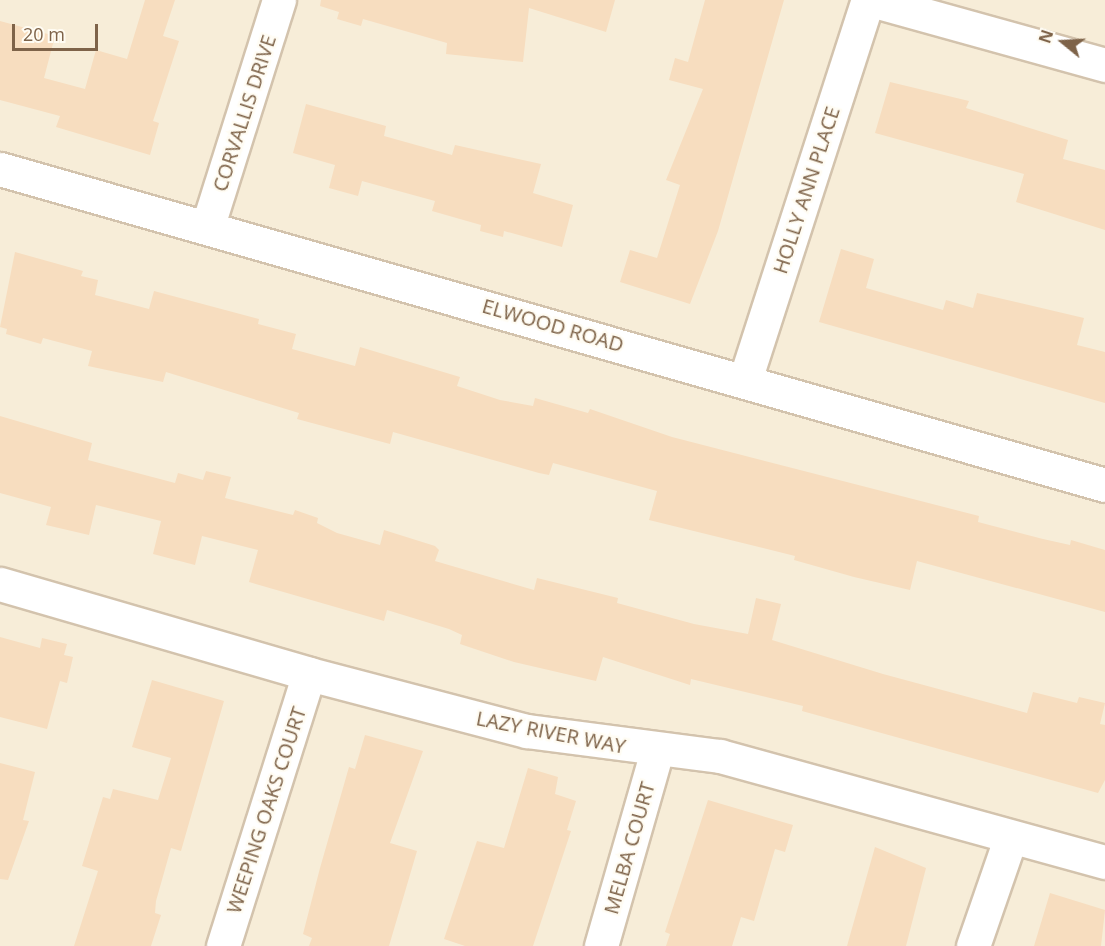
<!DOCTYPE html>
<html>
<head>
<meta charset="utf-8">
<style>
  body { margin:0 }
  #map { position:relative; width:1105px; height:946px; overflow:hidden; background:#fff9ea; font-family:"Open Sans",sans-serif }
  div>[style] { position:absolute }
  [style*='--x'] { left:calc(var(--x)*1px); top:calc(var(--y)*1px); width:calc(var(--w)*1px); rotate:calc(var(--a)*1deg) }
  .residential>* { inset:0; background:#f7edd8; transform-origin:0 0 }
  .building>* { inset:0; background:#f7ddbf }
  .roads { filter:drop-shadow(2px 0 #d3c3ad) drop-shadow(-2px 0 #d3c3ad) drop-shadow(0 2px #d3c3ad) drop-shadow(0 -2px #d3c3ad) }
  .minor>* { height:33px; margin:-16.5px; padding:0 16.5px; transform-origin:16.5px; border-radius:16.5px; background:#fff }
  span { translate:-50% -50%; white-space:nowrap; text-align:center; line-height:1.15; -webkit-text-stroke:4.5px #fffcf3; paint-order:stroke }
  .street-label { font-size:20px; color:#7e6349 }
  .north { position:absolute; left:1033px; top:12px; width:60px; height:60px; -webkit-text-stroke:4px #fffcf3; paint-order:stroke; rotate:288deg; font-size:16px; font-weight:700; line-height:24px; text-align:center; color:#7e6349 }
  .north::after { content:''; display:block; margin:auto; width:21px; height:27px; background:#7e6349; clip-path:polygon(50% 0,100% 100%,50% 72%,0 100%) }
  .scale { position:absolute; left:12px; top:24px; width:86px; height:27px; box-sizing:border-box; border:3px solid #7e6349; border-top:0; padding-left:8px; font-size:18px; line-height:21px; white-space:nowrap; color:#7e6349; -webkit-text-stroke:4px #fffcf3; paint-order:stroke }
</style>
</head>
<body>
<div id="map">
  <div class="residential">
    <div style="left:0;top:0;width:1105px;height:946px"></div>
  </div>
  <div class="building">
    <div style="clip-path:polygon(145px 0,175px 0,163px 36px,179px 41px,153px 121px,159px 123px,150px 155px,56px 127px,60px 116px,0 100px,0 21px,55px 36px,44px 78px,85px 89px,96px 50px,127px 59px)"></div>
    <div style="clip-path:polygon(321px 0,615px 0,606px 32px,529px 8px,523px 62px,446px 54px,447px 43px,363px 19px,361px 26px,337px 19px,339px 12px,320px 6px)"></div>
    <div style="clip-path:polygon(705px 0,784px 0,718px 231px,690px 304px,620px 282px,630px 250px,657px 258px,680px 185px,666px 180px,703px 89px,669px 80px,675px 58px,688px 62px)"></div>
    <div style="clip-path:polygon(890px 82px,969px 101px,966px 108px,1068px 140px,1063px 159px,1105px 170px,1105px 230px,1016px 202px,1024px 174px,875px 133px)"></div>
    <div style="clip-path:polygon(306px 104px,386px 126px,384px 136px,452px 155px,455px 145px,541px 164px,533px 193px,573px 205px,562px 247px,504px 231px,503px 237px,480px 231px,481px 225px,432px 211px,435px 201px,362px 181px,358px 196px,329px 188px,335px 165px,293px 153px)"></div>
    <div style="clip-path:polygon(841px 249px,874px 259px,866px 288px,943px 310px,946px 300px,973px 308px,977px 293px,1084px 318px,1077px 345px,1105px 352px,1105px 403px,819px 322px)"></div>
    <div style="clip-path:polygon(15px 252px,83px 271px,81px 276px,98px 280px,95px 295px,149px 309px,154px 291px,259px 319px,258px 324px,296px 334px,292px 349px,355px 366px,360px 347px,460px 377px,457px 386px,500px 400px,533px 406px,535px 398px,588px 413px,590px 409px,672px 437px,979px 516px,978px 522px,1043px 539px,1070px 545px,1071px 540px,1105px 550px,1105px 612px,917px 561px,910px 590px,854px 577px,794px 560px,795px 556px,649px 520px,657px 491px,553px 463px,549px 475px,539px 473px,393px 432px,390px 444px,297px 419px,299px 413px,166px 372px,163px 382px,88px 366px,92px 351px,43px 338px,41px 344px,6px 334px,7px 329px,0 327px)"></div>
    <div style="clip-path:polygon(0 416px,92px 443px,88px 460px,175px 483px,178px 473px,203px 480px,206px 471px,231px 477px,225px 498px,293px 515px,295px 510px,318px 518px,317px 523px,337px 533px,380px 545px,384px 530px,435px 546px,439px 550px,435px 561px,534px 590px,537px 578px,618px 598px,617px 603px,694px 624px,748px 634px,756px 598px,781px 604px,772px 640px,883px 674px,1027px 713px,1033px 692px,1077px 703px,1079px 697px,1105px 703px,1100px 724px,1105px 725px,1105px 780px,1098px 793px,802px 711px,803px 706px,691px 679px,690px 685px,603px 657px,596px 681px,514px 662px,460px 644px,462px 635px,449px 629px,387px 610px,384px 621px,249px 582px,258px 550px,202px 536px,195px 565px,153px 554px,161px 521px,96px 505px,89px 535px,46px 525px,51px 507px,0 493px)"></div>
    <div style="clip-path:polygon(0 637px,40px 648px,42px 638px,67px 644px,64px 655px,73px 657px,67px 683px,60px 681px,47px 729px,0 717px)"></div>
    <div style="clip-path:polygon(152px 680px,224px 701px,193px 809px,181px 851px,171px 848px,156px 901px,155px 913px,161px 915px,151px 946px,74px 946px,98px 871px,82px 866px,103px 797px,110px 799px,113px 789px,158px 800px,171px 758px,132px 747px)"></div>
    <div style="clip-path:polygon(365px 735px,423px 751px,390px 843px,417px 851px,389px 946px,309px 946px,312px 938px,303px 934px,320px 868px,349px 767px,355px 769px)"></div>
    <div style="clip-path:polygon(0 763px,35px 772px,23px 820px,29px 821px,8px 880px,0 879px)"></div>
    <div style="clip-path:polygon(528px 768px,558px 777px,555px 794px,576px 801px,567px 830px,571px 831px,533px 946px,465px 946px,444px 939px,477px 841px,504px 848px)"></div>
    <div style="clip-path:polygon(708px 800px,793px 825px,785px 852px,775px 849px,754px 921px,741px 917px,732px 946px,666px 946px,670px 934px,665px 932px)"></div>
    <div style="clip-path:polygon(875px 847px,926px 868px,906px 946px,847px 946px)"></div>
    <div style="clip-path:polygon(1050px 893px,1105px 910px,1101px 946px,1034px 946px)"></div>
  </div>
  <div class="roads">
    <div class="minor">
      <div style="--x:871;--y:0;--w:243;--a:15.5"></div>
      <div style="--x:0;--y:169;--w:1149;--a:15.96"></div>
      <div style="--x:208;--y:225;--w:236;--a:-72.5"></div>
      <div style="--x:745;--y:380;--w:399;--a:-72.1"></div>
      <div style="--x:0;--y:584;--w:322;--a:16.2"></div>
      <div style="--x:309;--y:674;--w:225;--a:14.7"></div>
      <div style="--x:527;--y:731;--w:195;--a:7.4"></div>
      <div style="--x:720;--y:756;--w:399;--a:15.4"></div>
      <div style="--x:223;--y:946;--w:285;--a:-72.5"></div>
      <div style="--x:601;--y:946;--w:203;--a:-74"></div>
      <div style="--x:973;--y:946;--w:113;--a:-70.9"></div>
    </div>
  </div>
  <div class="street-label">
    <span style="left:244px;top:113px;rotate:-72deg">CORVALLIS DRIVE</span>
    <span style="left:806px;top:190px;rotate:-72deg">HOLLY ANN PLACE</span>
    <span style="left:553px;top:325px;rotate:16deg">ELWOOD ROAD</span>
    <span style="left:551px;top:732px;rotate:11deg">LAZY RIVER WAY</span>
    <span style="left:266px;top:810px;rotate:-72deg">WEEPING OAKS COURT</span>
    <span style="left:629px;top:848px;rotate:-74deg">MELBA COURT</span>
  </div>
  <div class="north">N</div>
  <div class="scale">20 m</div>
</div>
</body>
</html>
